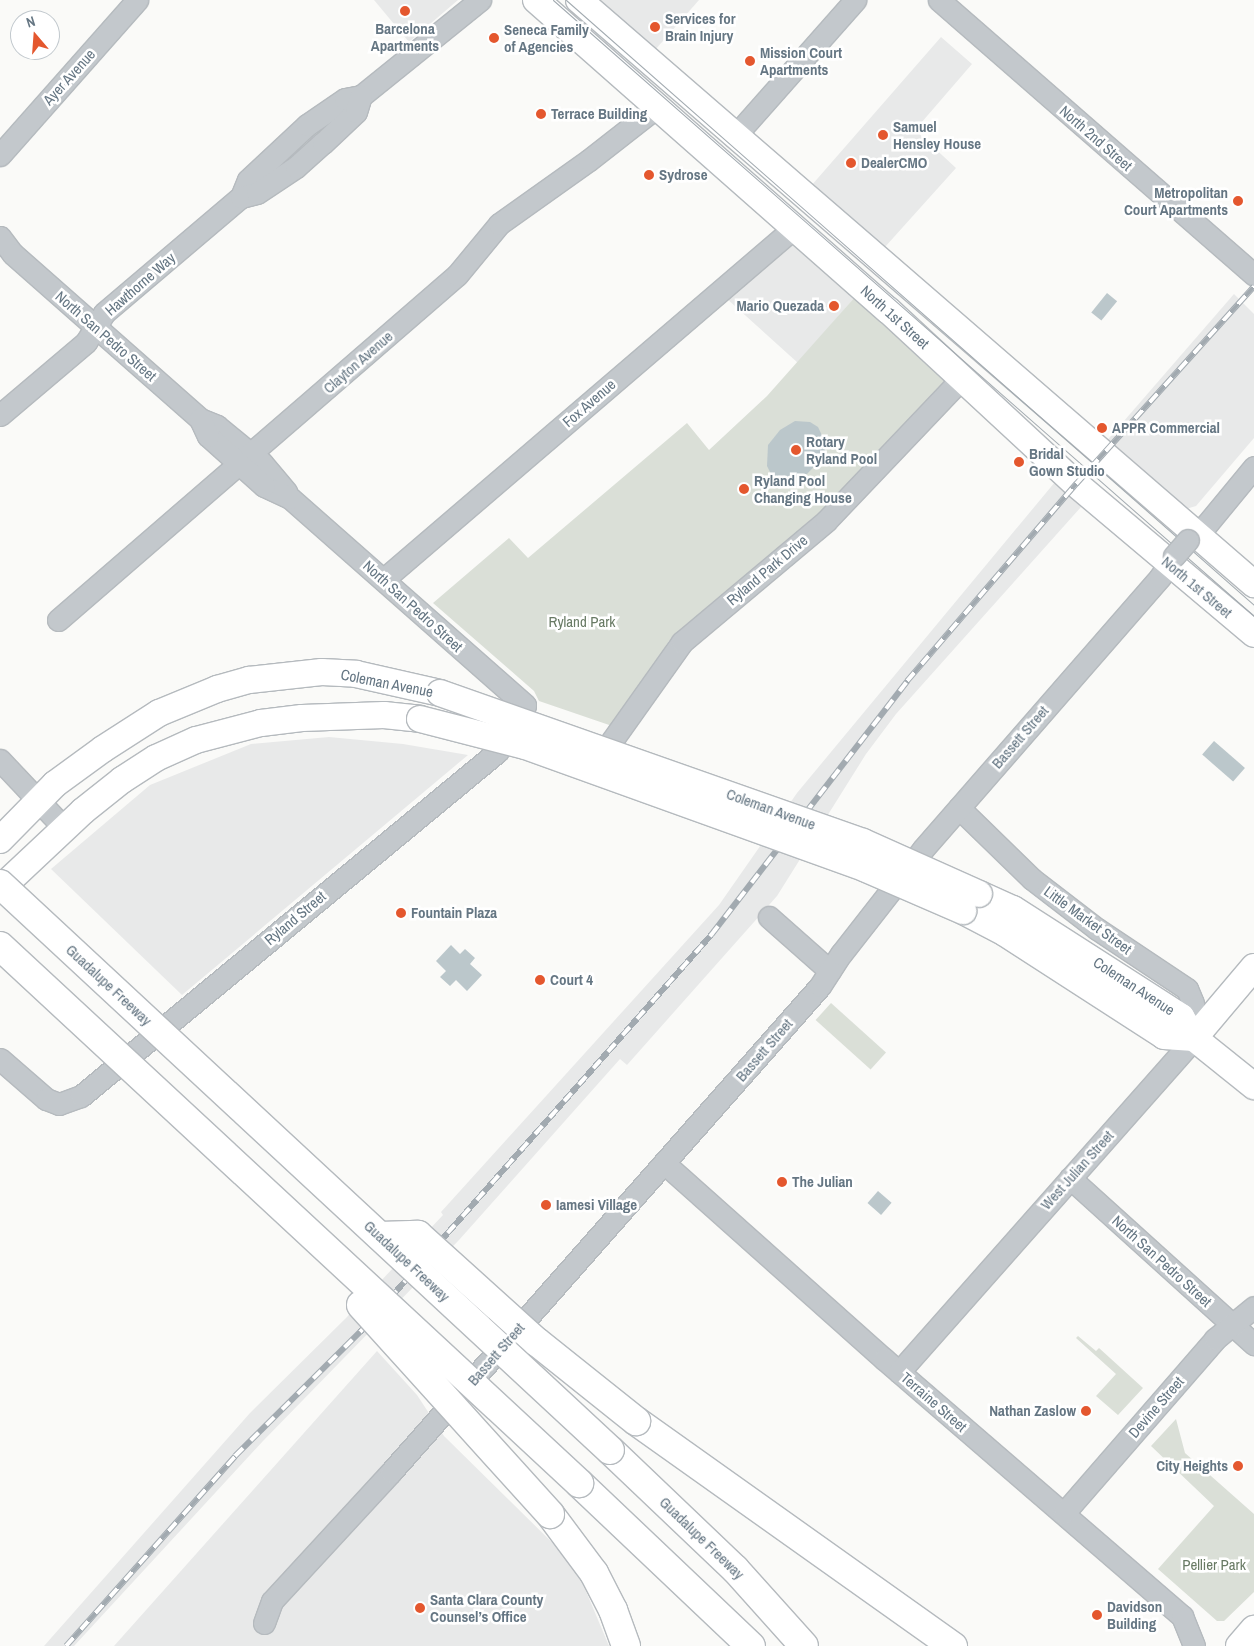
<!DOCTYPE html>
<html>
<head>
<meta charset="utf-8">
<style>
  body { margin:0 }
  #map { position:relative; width:1254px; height:1646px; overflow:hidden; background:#fafaf8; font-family:"Archivo Narrow",sans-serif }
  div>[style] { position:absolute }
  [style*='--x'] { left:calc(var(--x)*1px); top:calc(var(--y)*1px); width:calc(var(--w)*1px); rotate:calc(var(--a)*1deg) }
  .built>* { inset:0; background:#e8e9e9 }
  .green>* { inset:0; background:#dadfd7; transform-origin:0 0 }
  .water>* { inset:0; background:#bbc7cb; transform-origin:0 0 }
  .roads { filter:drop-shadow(1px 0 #b5babe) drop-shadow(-1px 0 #b5babe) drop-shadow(0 1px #b5babe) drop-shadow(0 -1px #b5babe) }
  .minor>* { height:21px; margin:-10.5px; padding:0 10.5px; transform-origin:10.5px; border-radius:10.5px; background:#c3c8cc }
  .major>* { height:26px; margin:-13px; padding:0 13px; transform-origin:13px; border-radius:13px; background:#fff }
  .highway>* { height:28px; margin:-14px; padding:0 14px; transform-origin:14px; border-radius:14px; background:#fff }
  .tram>* { height:1px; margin:-0.5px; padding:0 0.5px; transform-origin:0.5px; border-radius:0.5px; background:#a2aab0 }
  .rail>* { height:5.5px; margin-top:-2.75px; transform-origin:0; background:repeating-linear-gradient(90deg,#fff 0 11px,#a2aab0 0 22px); box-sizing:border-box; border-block:1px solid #a2aab0 }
  .bridges { filter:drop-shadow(1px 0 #b5babe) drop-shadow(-1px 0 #b5babe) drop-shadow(0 1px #b5babe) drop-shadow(0 -1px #b5babe) }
  .minor-bridge>* { height:21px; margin:-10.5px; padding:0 10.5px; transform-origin:10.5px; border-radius:10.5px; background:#c3c8cc }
  .major-bridge>* { height:26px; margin:-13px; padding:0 13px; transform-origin:13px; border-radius:13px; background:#fff }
  .highway-bridge>* { height:28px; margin:-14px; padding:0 14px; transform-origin:14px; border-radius:14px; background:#fff }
  .dots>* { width:14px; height:14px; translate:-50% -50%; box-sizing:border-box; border:2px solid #fff; border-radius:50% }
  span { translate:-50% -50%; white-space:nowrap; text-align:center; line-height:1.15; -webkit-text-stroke:5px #fff; paint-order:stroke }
  .poi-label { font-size:15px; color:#657683; font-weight:700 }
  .left { translate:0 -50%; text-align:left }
  .right { translate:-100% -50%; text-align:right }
  .street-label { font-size:15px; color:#657683 }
  .park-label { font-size:15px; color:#687a64 }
  .north { position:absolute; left:10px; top:10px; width:50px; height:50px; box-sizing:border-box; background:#fff; border:1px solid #c1c8cd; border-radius:50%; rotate:342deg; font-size:14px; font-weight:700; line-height:20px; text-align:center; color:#657683 }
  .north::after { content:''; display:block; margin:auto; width:18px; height:22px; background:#e4572e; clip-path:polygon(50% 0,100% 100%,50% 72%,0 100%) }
</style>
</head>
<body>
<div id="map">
  <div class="built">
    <div style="clip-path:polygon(374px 0,458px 0,409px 42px)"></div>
    <div style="clip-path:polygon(598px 0,699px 0,655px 50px)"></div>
    <div style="clip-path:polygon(941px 37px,972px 64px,915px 130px,956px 168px,885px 247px,811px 186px)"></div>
    <div style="clip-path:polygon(797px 238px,855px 297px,798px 363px,726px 298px)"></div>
    <div style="clip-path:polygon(1234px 294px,1254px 314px,1254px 438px,1196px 506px,1186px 509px,1104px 444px)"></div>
    <div style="clip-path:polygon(1055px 482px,1081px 507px,896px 714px,866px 754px,777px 896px,627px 1065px,620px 1059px,459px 1240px,263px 1441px,74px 1646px,44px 1646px,250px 1413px,346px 1318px,443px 1215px,441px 1212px,719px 905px,797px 793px)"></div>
    <div style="clip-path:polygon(329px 737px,403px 744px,468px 755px,182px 995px,51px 869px,150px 785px,251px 744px)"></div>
    <div style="clip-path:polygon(377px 1351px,417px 1395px,444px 1436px,575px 1565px,609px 1646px,114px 1646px)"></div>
  </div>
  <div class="green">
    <div style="clip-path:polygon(855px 297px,959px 371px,855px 485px,669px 641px,615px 727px,539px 701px,534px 691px,433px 603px,509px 538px,528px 558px,687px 423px,709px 450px,767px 396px)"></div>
    <div style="left:831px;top:1003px;width:74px;height:23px;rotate:42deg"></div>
    <div style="clip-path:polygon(1078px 1336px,1096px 1351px,1099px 1348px,1143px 1388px,1118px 1415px,1096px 1396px,1116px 1374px,1076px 1338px)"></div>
    <div style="clip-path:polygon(1176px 1419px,1185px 1453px,1254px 1514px,1254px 1592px,1224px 1621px,1217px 1621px,1158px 1569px,1214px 1506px,1151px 1446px)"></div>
  </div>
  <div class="water">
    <div style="left:1107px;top:293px;width:13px;height:25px;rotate:39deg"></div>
    <div style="clip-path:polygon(795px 421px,810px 422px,818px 427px,826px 444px,824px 456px,807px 474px,788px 481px,779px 479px,772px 476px,767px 466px,768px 445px,780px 430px)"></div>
    <div style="left:1214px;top:741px;width:41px;height:18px;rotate:41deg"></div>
    <div style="clip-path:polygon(451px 945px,460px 954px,465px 949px,475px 958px,470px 964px,482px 975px,467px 991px,456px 980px,450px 986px,440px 977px,446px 971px,436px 961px)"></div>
    <div style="left:878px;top:1191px;width:18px;height:16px;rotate:41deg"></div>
  </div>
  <div class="roads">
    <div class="minor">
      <div style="--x:939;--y:0;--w:418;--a:41.1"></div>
      <div style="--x:734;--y:137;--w:183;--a:-48.5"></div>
      <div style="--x:0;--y:155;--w:207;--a:-48.5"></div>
      <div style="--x:241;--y:197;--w:18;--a:-68"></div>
      <div style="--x:248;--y:180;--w:81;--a:-43"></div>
      <div style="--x:307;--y:125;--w:46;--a:-34.4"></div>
      <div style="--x:345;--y:99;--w:16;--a:-11"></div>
      <div style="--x:361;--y:96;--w:153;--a:-38.9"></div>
      <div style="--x:0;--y:237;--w:21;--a:53"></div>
      <div style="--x:13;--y:254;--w:249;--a:41.4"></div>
      <div style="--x:200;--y:419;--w:18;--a:22"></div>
      <div style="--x:217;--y:426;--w:58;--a:39.4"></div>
      <div style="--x:262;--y:463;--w:38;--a:50"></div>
      <div style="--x:0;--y:415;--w:113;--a:-40.3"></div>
      <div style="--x:86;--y:342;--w:34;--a:-58"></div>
      <div style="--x:104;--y:313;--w:180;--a:-40.3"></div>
      <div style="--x:241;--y:197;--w:16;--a:-14"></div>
      <div style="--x:257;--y:193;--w:47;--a:-33.7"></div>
      <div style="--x:296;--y:167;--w:36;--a:-42"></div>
      <div style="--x:323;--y:143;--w:45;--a:-43.2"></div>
      <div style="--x:356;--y:112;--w:17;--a:-73"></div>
      <div style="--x:1188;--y:540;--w:25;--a:-40"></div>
      <div style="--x:1207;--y:524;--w:74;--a:-50.5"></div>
      <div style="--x:384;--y:579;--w:541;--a:-40.58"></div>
      <div style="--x:58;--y:620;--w:527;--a:-40.85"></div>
      <div style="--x:457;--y:275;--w:66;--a:-50.5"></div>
      <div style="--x:499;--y:224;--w:110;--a:-35.4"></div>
      <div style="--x:589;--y:160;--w:88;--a:-38"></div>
      <div style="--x:0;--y:760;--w:93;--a:46.7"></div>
      <div style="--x:596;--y:763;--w:148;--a:-54.6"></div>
      <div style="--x:682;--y:642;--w:188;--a:-40"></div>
      <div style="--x:826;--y:521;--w:197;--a:-46.4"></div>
      <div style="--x:769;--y:917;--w:81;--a:41.5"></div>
      <div style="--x:0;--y:1059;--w:61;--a:41"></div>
      <div style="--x:46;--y:1099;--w:14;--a:21"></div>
      <div style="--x:59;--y:1104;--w:23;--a:-20"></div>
      <div style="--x:81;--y:1096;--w:540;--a:-39.59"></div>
      <div style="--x:497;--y:752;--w:41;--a:-52.9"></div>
      <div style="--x:522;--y:719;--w:14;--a:-78"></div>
      <div style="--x:525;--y:705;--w:313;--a:-138.6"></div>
      <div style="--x:290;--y:498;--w:29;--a:-155"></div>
      <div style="--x:264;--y:486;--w:75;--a:-138.2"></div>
      <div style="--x:208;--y:436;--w:19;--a:-115"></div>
      <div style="--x:664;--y:1163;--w:295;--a:41.7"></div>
      <div style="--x:884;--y:1359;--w:394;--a:40.8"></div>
      <div style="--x:1182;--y:1616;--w:32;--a:68"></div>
      <div style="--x:1070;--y:1178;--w:248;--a:42.1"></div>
      <div style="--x:899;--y:1372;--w:446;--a:-48.5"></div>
      <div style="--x:1194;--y:1038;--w:35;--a:-92"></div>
      <div style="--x:1193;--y:1003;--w:15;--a:-113"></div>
      <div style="--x:1187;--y:989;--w:108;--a:-146.3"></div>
      <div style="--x:1097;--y:929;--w:82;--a:-142.4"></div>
      <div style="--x:1032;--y:879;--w:102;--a:-135.8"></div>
      <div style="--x:1064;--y:1513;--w:230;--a:-49"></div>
      <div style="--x:1215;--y:1339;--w:50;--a:-39.4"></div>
      <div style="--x:264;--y:1623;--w:23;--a:-70"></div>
      <div style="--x:272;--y:1601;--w:176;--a:-47.3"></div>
      <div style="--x:391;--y:1472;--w:648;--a:-48.56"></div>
      <div style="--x:820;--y:986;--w:38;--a:-57"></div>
      <div style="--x:841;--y:954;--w:133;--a:-52"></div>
      <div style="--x:923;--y:849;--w:361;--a:-48.9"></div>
      <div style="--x:1160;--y:577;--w:25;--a:-56"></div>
    </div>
    <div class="major">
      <div style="--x:536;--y:0;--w:469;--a:41.4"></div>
      <div style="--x:888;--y:310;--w:256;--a:42.8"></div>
      <div style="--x:1076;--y:484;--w:233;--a:40.1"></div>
      <div style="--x:579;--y:0;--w:893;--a:40.87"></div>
      <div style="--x:0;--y:840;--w:78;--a:-45.5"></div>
      <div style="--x:55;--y:784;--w:59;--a:-36.1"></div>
      <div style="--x:103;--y:749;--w:67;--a:-32.7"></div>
      <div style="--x:159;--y:713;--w:63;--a:-22.5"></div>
      <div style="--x:217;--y:689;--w:33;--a:-16"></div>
      <div style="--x:249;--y:680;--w:73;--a:-6.3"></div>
      <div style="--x:322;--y:672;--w:34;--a:3"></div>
      <div style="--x:356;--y:674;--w:86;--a:12.7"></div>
      <div style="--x:0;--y:889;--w:114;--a:-43.2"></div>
      <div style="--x:83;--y:811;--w:50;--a:-38.5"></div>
      <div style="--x:122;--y:780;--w:40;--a:-32.9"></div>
      <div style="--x:156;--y:758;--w:44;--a:-24.2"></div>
      <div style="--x:196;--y:740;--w:67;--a:-14.7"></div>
      <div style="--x:261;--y:723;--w:41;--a:-7"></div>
      <div style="--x:302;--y:718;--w:82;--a:-2.1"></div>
      <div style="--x:384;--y:715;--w:36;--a:6"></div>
      <div style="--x:979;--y:894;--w:37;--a:24"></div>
      <div style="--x:1013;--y:909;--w:200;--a:32.7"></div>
      <div style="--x:1181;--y:1017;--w:25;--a:58"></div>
      <div style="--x:1194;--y:1038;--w:77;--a:38.7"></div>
      <div style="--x:963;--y:911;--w:47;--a:27.6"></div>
      <div style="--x:1005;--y:933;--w:189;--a:32.9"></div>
      <div style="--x:1164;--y:1036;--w:30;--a:4"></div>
      <div style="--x:1194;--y:1038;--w:93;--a:-49.8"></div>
      <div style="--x:1239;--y:1646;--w:23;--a:-49"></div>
    </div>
    <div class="highway">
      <div style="--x:636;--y:1421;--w:389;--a:35.4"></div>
      <div style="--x:610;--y:1450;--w:173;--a:43.6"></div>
      <div style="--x:735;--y:1569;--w:103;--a:48.1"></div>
      <div style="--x:579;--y:1483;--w:237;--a:43.5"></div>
      <div style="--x:550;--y:1514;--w:74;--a:53.3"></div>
      <div style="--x:594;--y:1573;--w:42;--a:62.8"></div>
      <div style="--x:613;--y:1610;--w:38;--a:70"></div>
    </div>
  </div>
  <div class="tram">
    <div style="--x:553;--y:0;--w:933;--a:41.31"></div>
    <div style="--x:566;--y:0;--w:916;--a:41.33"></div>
  </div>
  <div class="rail">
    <div style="--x:66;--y:1646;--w:254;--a:-48.3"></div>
    <div style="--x:235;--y:1456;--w:176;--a:-44.8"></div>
    <div style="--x:360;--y:1332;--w:530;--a:-48.52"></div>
    <div style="--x:711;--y:935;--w:321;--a:-52.3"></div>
    <div style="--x:907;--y:681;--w:260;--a:-49.4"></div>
    <div style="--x:1076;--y:484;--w:266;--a:-48"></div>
  </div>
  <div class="bridges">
    <div class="minor-bridge">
      <div style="--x:1174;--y:556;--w:21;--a:-49"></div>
    </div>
    <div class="major-bridge">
      <div style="--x:440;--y:693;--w:448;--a:19.4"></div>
      <div style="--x:863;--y:842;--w:127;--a:24.1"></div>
      <div style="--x:420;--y:719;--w:108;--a:14.4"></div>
      <div style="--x:525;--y:746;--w:363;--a:19.8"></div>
      <div style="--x:866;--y:869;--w:106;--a:23.4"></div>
    </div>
    <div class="highway-bridge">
      <div style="--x:0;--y:884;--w:832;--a:42.86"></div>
      <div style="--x:0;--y:946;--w:790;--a:42.84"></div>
      <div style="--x:380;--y:1236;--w:38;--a:-2"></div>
      <div style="--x:418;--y:1235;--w:160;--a:42"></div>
      <div style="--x:537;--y:1342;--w:127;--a:38.6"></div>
      <div style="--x:361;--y:1305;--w:282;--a:47.9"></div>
    </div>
  </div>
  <div class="dots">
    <div style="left:405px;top:11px;background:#e4572e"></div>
    <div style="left:655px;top:27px;background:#e4572e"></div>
    <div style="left:494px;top:38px;background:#e4572e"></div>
    <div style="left:750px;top:61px;background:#e4572e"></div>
    <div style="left:541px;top:114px;background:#e4572e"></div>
    <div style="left:883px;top:135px;background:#e4572e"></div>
    <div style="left:851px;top:163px;background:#e4572e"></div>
    <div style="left:649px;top:175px;background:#e4572e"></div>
    <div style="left:1238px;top:201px;background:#e4572e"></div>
    <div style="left:834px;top:306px;background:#e4572e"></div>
    <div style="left:1102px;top:428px;background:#e4572e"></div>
    <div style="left:796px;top:450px;background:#e4572e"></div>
    <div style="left:1019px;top:462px;background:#e4572e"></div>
    <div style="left:744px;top:489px;background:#e4572e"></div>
    <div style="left:401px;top:913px;background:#e4572e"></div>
    <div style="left:540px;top:980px;background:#e4572e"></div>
    <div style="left:782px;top:1182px;background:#e4572e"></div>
    <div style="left:546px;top:1205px;background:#e4572e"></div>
    <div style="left:1086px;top:1411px;background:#e4572e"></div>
    <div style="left:1238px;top:1466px;background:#e4572e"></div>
    <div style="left:420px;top:1608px;background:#e4572e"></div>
    <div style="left:1097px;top:1615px;background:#e4572e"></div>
  </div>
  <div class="poi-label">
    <span class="left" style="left:665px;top:27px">Services for<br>Brain Injury</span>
    <span style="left:405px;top:37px">Barcelona<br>Apartments</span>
    <span class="left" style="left:504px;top:38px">Seneca Family<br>of Agencies</span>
    <span class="left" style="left:760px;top:61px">Mission Court<br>Apartments</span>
    <span class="left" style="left:551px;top:114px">Terrace Building</span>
    <span class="left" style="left:893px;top:135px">Samuel<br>Hensley House</span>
    <span class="left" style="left:861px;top:163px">DealerCMO</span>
    <span class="left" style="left:659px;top:175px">Sydrose</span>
    <span class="right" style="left:1228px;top:201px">Metropolitan<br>Court Apartments</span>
    <span class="right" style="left:824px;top:306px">Mario Quezada</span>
    <span class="left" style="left:1112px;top:428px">APPR Commercial</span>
    <span class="left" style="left:806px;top:450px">Rotary<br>Ryland Pool</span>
    <span class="left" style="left:1029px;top:462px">Bridal<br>Gown Studio</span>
    <span class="left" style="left:754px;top:489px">Ryland Pool<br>Changing House</span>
    <span class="left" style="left:411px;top:913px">Fountain Plaza</span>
    <span class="left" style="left:550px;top:980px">Court 4</span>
    <span class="left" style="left:792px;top:1182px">The Julian</span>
    <span class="left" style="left:556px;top:1205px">Iamesi Village</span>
    <span class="right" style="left:1076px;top:1411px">Nathan Zaslow</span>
    <span class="right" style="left:1228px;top:1466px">City Heights</span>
    <span class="left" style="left:430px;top:1608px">Santa Clara County<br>Counsel’s Office</span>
    <span class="left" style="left:1107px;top:1615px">Davidson<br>Building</span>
  </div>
  <div class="street-label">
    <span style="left:69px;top:77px;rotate:-48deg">Ayer Avenue</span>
    <span style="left:1096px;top:138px;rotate:41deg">North 2nd Street</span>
    <span style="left:140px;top:284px;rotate:-41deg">Hawthorne Way</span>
    <span style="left:895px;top:317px;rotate:42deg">North 1st Street</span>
    <span style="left:106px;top:336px;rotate:41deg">North San Pedro Street</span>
    <span style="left:358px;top:362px;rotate:-41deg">Clayton Avenue</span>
    <span style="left:589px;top:403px;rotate:-41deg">Fox Avenue</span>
    <span style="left:767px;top:570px;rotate:-40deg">Ryland Park Drive</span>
    <span style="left:1197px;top:587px;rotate:40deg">North 1st Street</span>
    <span style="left:413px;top:606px;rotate:42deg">North San Pedro Street</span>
    <span style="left:387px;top:683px;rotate:11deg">Coleman Avenue</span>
    <span style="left:1020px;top:737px;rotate:-49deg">Bassett Street</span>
    <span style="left:771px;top:809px;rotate:20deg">Coleman Avenue</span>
    <span style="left:295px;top:918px;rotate:-40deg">Ryland Street</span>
    <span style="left:1088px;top:920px;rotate:36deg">Little Market Street</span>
    <span style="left:109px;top:985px;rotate:43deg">Guadalupe Freeway</span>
    <span style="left:1134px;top:986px;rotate:33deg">Coleman Avenue</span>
    <span style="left:764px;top:1050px;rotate:-49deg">Bassett Street</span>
    <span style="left:1077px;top:1170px;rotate:-48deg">West Julian Street</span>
    <span style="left:407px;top:1261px;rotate:43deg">Guadalupe Freeway</span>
    <span style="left:1162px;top:1261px;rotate:42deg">North San Pedro Street</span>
    <span style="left:496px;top:1354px;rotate:-49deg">Bassett Street</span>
    <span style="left:934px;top:1402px;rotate:41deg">Terraine Street</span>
    <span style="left:1156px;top:1407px;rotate:-49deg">Devine Street</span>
    <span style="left:702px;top:1538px;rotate:44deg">Guadalupe Freeway</span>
  </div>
  <div class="park-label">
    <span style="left:582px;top:622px">Ryland Park</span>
    <span style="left:1214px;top:1565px">Pellier Park</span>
  </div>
  <div class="north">N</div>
</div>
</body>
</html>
